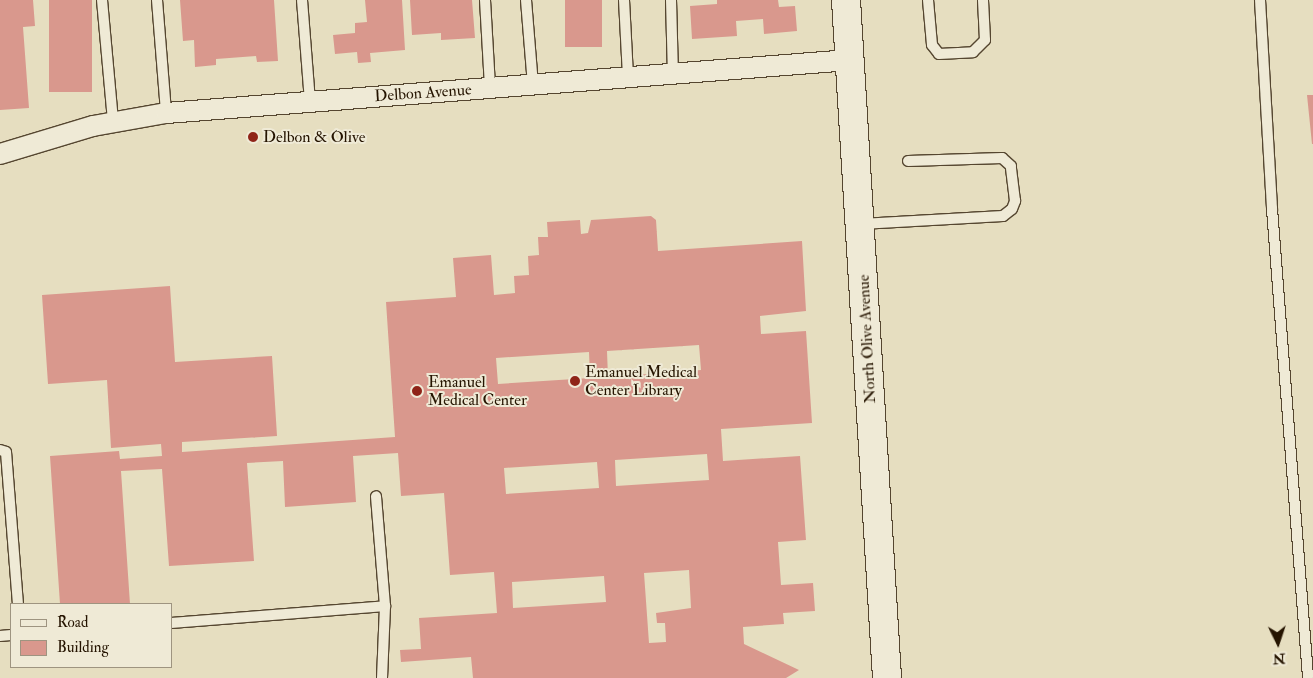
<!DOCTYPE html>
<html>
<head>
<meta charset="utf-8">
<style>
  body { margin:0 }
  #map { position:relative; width:1313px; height:678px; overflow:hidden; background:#e6dec0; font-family:"IM FELL Double Pica",serif }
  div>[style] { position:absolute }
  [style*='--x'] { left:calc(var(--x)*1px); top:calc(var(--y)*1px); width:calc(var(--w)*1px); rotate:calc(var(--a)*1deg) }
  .building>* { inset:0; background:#d9988d; transform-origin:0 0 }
  .roads { filter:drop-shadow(1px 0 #554630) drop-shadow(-1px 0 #554630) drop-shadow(0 1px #554630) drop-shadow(0 -1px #554630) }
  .lane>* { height:10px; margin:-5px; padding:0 5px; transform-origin:5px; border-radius:5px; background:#efead6 }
  .street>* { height:20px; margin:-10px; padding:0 10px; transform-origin:10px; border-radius:10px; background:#efead6 }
  .secondary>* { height:28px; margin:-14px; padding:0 14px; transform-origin:14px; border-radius:14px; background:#efead6 }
  .dots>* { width:14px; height:14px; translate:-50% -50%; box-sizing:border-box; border:2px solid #efead6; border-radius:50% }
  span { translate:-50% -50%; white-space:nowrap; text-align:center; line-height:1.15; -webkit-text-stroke:4px #efead6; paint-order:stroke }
  .street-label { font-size:16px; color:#251400 }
  .poi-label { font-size:16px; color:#251400 }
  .left { translate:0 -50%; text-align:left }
  .legend { position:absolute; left:10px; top:603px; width:162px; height:65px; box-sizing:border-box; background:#efead6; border:1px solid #9e9480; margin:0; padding:6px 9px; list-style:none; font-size:15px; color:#251400 }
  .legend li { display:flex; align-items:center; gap:10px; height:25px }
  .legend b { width:25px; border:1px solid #9e9480 }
  .north { position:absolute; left:1253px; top:618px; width:50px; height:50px; -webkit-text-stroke:4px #efead6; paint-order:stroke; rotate:176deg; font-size:14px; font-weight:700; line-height:20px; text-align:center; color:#251400 }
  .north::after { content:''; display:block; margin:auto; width:18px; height:22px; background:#251400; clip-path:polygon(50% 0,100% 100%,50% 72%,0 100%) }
</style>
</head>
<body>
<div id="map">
  <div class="building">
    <div style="clip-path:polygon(0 0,33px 0,35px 26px,23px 27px,29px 108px,0 110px)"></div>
    <div style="left:49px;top:0;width:43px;height:92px"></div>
    <div style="clip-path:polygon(180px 0,274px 0,278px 61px,257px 62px,256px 56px,216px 59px,216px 65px,195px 67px,194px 40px,183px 41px)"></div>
    <div style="clip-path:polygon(365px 0,402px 0,405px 50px,370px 53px,371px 62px,358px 63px,357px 52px,335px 54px,333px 35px,355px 33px,355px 23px,367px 22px)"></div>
    <div style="clip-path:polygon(410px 0,472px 0,475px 38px,441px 40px,441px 33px,412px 35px)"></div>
    <div style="left:565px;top:0;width:37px;height:47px"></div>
    <div style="clip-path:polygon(717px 0,778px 0,779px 7px,795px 6px,797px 31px,764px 34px,763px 19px,736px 21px,737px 36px,692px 39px,690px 6px,717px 4px)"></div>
    <div style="clip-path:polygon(1307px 95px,1313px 95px,1313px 144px,1312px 144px)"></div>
    <div style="clip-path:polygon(evenodd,651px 216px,656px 220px,658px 251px,802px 241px,806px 311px,760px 316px,761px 334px,806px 331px,812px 423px,721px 429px,723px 461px,800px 456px,806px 540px,778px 542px,781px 585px,813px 583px,815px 611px,783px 613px,784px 624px,743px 627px,744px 644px,799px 670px,786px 678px,473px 678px,471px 657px,401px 662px,400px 650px,421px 649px,419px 618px,497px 613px,494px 572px,450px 575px,444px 493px,401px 496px,398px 453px,353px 456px,356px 502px,285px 507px,283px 461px,247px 463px,254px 561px,169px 566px,162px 469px,121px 471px,130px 604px,60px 604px,50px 456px,119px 451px,120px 459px,162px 456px,161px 444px,111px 448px,107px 380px,48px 384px,42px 295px,170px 286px,175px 362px,272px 356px,277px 436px,182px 442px,182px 452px,395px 437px,386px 302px,456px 297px,453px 258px,491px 255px,494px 295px,515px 293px,514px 276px,529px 275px,528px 256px,539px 255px,538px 237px,548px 237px,547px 222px,580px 220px,581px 234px,588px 233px,591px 220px,651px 216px,699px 345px,701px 370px,608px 377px,607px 351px,699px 345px,651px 216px,589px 352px,590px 378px,498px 384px,496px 358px,589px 352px,651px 216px,707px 454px,709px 480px,616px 486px,615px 460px,707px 454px,651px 216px,597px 462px,599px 488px,506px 494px,504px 468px,597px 462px,651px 216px,689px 570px,691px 608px,656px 613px,657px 623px,665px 623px,666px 642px,649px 643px,644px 573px,689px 570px,651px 216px,604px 576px,606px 602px,513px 608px,512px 582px,604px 576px)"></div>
  </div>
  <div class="roads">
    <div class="lane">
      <div style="--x:102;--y:0;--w:122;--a:84.8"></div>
      <div style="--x:157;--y:0;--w:113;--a:85.4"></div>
      <div style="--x:302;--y:0;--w:102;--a:85.5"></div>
      <div style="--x:485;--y:0;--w:88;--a:86.7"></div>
      <div style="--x:526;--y:0;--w:85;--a:85.3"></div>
      <div style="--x:624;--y:0;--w:77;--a:87"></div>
      <div style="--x:671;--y:0;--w:74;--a:88.5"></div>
      <div style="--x:928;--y:0;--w:45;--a:84.9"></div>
      <div style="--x:932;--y:45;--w:11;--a:52"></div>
      <div style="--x:939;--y:54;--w:34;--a:-3"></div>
      <div style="--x:973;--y:52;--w:17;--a:-45"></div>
      <div style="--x:985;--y:40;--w:40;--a:-92.9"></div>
      <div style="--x:1260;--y:0;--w:209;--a:86.7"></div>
      <div style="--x:1272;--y:209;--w:470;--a:85.6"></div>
      <div style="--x:861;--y:224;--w:142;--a:-3.2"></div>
      <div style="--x:1003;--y:216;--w:11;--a:-38"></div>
      <div style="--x:1012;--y:209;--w:9;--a:-69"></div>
      <div style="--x:1015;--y:201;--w:35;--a:-97"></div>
      <div style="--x:1011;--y:166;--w:12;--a:-138"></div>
      <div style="--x:1002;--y:158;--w:94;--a:178.2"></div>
      <div style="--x:0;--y:450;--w:6;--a:18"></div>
      <div style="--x:6;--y:452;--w:152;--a:85.5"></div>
      <div style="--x:171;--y:623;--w:215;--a:-4.5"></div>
      <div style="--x:385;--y:606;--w:110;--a:-94.7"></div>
      <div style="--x:0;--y:636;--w:11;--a:-5"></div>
      <div style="--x:382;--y:678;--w:72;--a:-87.6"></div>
    </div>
    <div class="street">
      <div style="--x:0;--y:154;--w:97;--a:-16.8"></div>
      <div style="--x:93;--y:126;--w:74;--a:-10.1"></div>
      <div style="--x:166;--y:113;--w:686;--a:-4.43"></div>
    </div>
    <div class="secondary">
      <div style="--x:846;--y:0;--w:679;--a:86.54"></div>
    </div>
  </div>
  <div class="dots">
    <div style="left:253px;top:137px;background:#8f2418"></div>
    <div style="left:575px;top:381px;background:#8f2418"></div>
    <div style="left:417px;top:391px;background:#8f2418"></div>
  </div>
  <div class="street-label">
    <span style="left:423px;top:93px;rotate:-4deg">Delbon Avenue</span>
    <span style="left:867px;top:339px;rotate:-93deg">North Olive Avenue</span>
  </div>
  <div class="poi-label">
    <span class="left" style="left:263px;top:137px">Delbon &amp; Olive</span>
    <span class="left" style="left:585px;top:381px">Emanuel Medical<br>Center Library</span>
    <span class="left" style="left:428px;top:391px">Emanuel<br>Medical Center</span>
  </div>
  <ul class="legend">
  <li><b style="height:6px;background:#efead6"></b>Road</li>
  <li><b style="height:14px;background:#d9988d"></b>Building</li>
  </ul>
  <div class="north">N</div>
</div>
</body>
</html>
